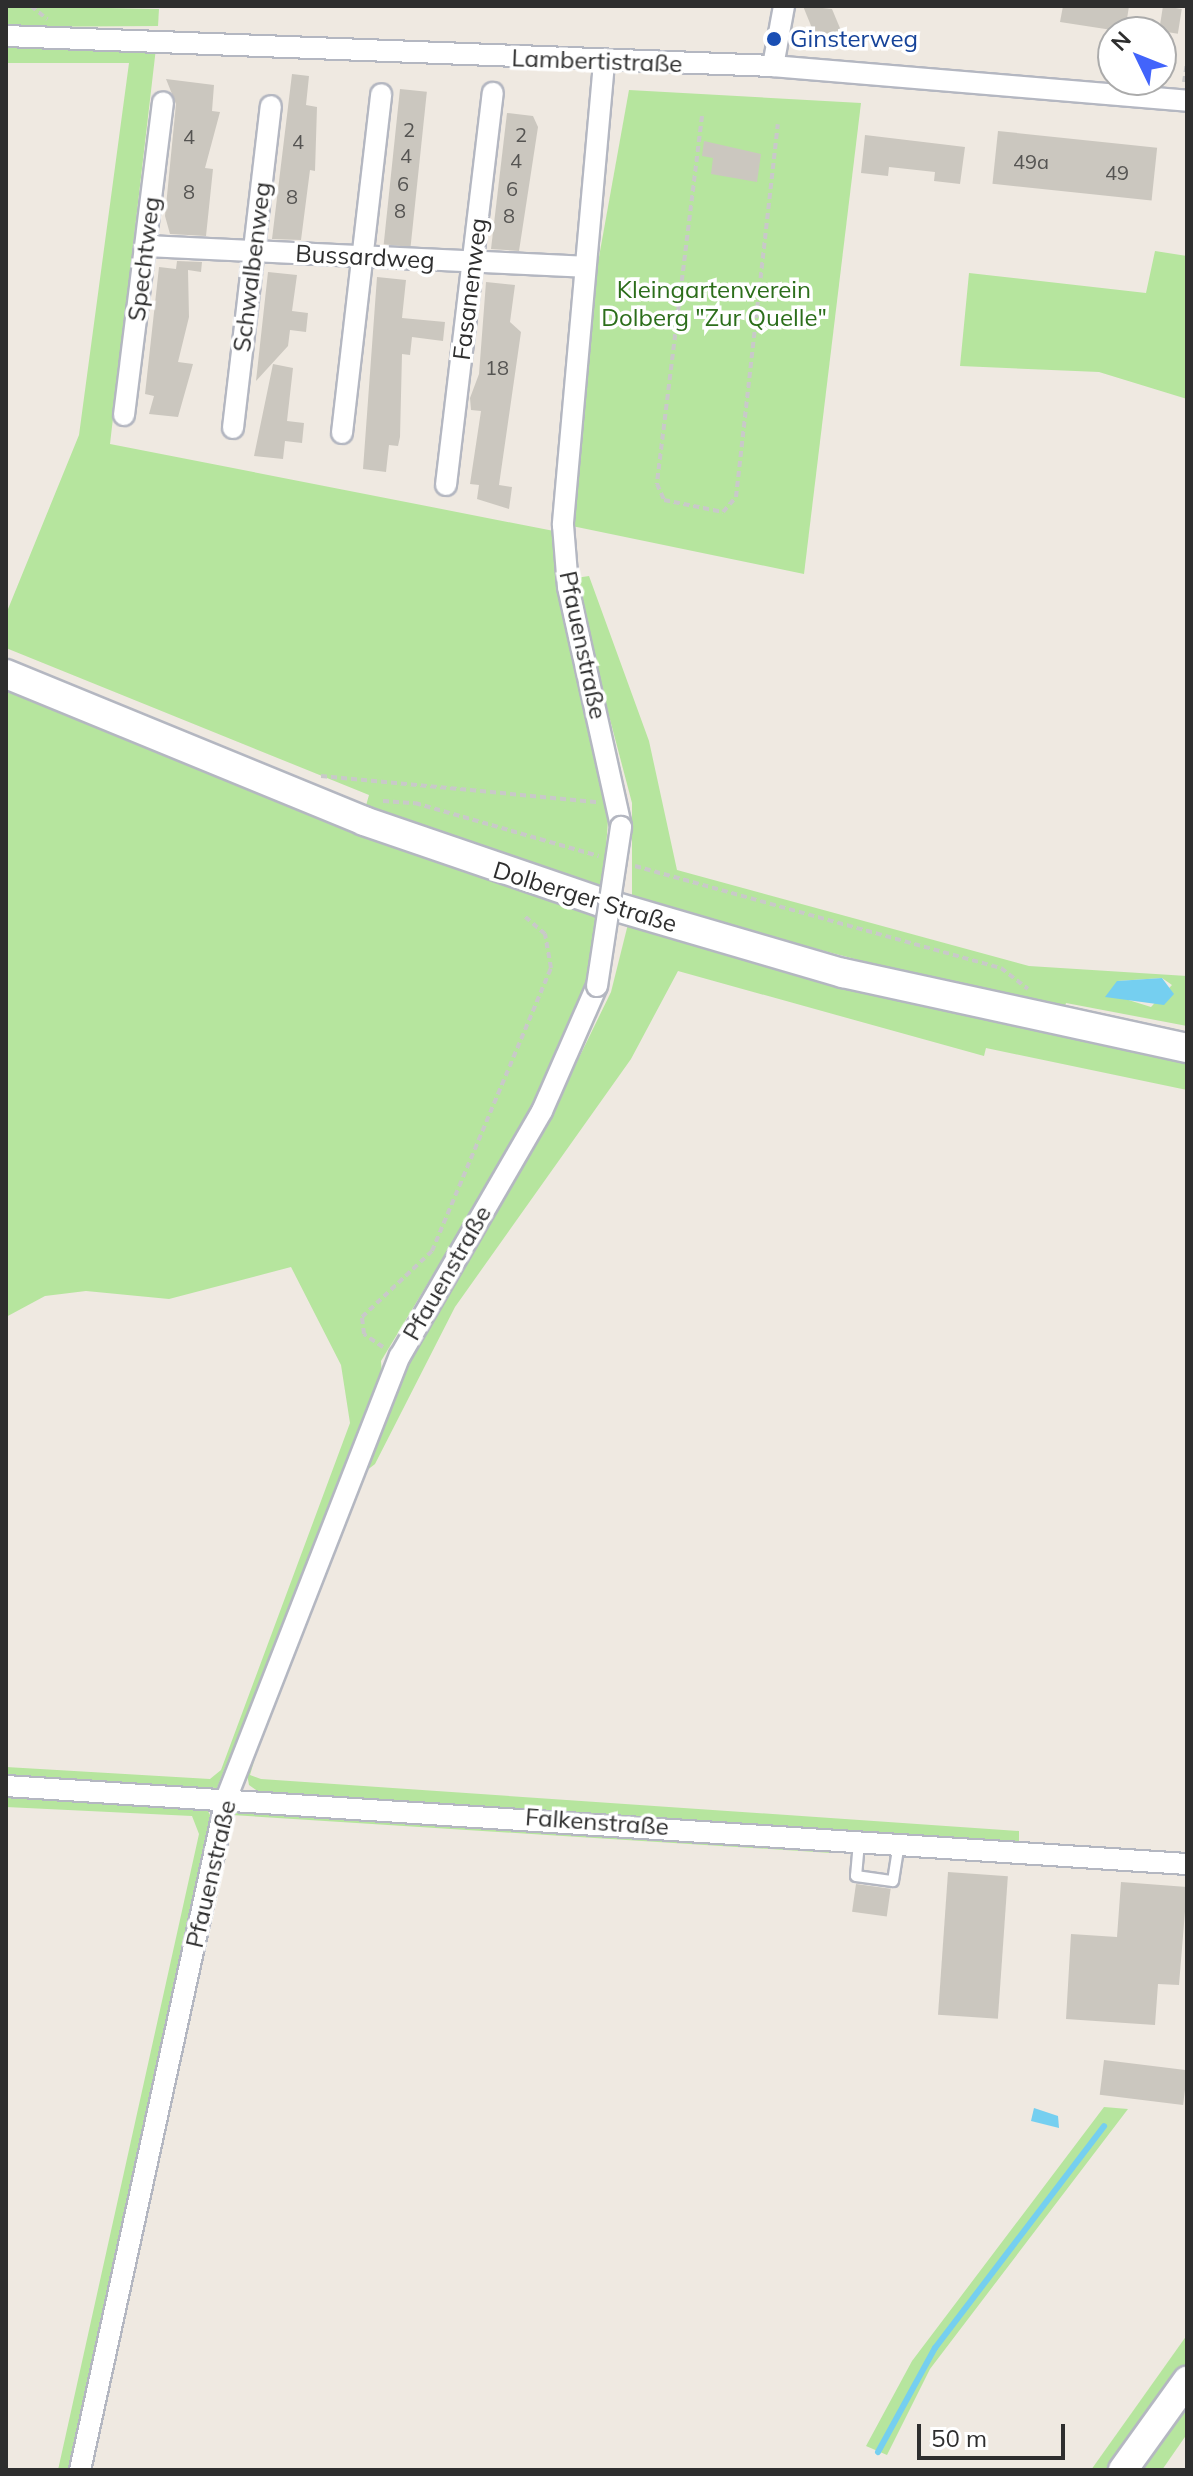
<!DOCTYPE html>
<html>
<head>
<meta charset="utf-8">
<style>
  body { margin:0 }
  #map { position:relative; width:1193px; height:2476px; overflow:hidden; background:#efe9e1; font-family:Mulish,sans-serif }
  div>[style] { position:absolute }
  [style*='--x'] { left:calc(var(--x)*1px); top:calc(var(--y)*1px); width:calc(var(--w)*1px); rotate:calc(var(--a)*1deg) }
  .green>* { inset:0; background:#b6e59e }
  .water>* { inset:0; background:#75cff0 }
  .stream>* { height:6px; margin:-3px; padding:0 3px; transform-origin:3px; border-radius:3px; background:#75cff0 }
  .building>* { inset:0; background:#cbc7bf; transform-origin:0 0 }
  .path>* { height:4px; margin-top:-2px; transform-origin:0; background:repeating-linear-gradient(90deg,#c9c9c9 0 6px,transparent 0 10px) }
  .roads { filter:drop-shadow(2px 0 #b4b7c1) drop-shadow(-2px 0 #b4b7c1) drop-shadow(0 2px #b4b7c1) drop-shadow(0 -2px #b4b7c1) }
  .lane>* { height:10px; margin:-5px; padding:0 5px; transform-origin:5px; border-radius:5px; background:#fff }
  .street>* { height:20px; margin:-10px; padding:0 10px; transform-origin:10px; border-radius:10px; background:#fff }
  .secondary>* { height:28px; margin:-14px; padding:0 14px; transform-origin:14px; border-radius:14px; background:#fff }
  .bridges { filter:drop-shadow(2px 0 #b4b7c1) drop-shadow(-2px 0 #b4b7c1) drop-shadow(0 2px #b4b7c1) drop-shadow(0 -2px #b4b7c1) }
  .street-bridge>* { height:20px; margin:-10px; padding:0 10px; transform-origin:10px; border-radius:10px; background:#fff }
  .dots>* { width:22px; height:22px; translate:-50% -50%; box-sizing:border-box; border:4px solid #fff; border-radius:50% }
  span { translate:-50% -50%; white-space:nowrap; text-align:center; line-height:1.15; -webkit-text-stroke:7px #fff; paint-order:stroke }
  .number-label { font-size:20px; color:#555452 }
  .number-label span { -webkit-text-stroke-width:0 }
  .transit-label { font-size:24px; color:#164399 }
  .left { translate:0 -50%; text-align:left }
  .street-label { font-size:24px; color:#2e2e2e }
  .park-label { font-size:24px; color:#2c6e1b }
  .frame { position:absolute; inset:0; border:8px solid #2e2e2e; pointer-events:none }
  .north { position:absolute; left:1097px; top:16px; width:80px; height:80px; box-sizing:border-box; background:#fff; border:2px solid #ababab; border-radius:50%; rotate:313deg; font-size:22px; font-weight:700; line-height:32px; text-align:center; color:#2e2e2e }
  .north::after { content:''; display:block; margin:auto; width:28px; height:36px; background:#4264fb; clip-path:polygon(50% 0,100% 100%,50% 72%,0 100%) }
  .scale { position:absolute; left:917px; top:2424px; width:148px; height:36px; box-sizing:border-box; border:4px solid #2e2e2e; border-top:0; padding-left:10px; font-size:24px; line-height:28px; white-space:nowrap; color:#2e2e2e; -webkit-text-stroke:6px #fff; paint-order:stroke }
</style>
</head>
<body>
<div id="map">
  <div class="green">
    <div style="clip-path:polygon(6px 6px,159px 9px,158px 26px,6px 27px)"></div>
    <div style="clip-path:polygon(6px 44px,156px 48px,110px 444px,554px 531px,610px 792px,603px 891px,365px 809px,369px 795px,6px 648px,6px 614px,79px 435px,129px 63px,6px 63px)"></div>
    <div style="clip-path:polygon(629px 90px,861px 103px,804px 574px,572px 526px,597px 268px)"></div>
    <div style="clip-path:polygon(1155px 251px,1187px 256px,1187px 399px,1099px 372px,960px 366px,969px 273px,1146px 293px)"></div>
    <div style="clip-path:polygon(evenodd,589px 576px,649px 741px,677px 870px,1029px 966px,1187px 976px,1187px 1026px,1066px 1003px,1063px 1014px,632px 900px,632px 803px,577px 594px,576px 578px,589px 576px,1162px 978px,1172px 985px,1151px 1007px,1122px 998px,1117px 981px,1162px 978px)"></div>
    <div style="clip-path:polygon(6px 686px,416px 854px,601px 917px,591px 985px,553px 1076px,381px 1361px,382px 1377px,217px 1788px,6px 1780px,6px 1767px,210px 1779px,221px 1770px,350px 1423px,341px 1365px,291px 1267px,169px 1299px,86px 1291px,45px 1296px,6px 1317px)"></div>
    <div style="clip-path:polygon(628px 924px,846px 988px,1187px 1060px,1187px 1090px,986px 1048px,984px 1056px,678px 971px,631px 1059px,455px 1307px,375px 1464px,356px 1479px,411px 1353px,551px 1115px,611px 992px)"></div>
    <div style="clip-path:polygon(272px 1700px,250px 1775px,261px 1779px,1019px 1831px,1019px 1846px,263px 1795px,249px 1785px,246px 1768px)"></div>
    <div style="clip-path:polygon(6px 1792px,207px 1809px,211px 1817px,75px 2470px,58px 2470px,199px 1834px,192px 1816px,6px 1807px)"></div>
    <div style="clip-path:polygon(240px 1808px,830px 1844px,831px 1853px,232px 1815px)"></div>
    <div style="clip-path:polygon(1104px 2107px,1128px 2109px,930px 2369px,887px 2455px,866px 2446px,912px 2361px)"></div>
    <div style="clip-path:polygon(1187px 2335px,1187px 2363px,1111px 2470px,1091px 2470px)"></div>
    <div style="clip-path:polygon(1187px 2400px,1187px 2434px,1162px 2470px,1137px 2470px)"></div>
  </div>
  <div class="water">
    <div style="clip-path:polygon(1162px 978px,1174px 994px,1164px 1005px,1105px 997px,1117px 981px)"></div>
    <div style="clip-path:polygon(1034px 2108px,1058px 2116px,1059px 2128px,1031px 2121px)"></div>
  </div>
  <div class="stream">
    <div style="--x:878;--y:2452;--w:119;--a:-61.3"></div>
    <div style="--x:935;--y:2348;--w:279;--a:-52.7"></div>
  </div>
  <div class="building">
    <div style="clip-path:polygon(803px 6px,832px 9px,842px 33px,818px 43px)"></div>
    <div style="clip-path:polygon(1063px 6px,1129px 6px,1125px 32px,1060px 22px)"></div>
    <div style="left:1163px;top:6px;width:19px;height:25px;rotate:9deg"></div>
    <div style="clip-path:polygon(292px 74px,309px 76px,306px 105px,317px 107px,315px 171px,310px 170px,301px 240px,272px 239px)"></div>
    <div style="clip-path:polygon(166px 79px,214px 85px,212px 111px,220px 112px,205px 168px,213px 169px,206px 236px,170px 234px,165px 216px,176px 104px)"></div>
    <div style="left:400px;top:89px;width:27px;height:156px;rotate:6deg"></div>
    <div style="clip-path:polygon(507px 113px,533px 116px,538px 127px,519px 251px,491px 249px)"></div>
    <div style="left:998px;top:131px;width:160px;height:53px;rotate:6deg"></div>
    <div style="clip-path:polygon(865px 135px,965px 147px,960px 184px,934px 181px,935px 172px,889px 167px,888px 176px,861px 173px)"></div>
    <div style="clip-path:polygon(704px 141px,761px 154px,757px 182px,711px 174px,713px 158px,702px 156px)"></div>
    <div style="clip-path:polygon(177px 261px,202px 262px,201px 272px,188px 270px,189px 317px,178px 362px,193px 364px,178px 417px,149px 414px,154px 396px,145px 394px,159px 267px,176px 269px)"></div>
    <div style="clip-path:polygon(268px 272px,297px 275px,292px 311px,308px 313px,306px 332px,290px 330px,288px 346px,256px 381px)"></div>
    <div style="clip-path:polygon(377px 277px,406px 280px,402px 318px,445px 322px,443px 341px,412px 337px,410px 355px,402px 354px,400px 437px,398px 446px,389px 445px,386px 472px,363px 469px)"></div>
    <div style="clip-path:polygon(486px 282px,515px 285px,510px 322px,521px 332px,499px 485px,512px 487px,509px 509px,477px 499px,479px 485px,470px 484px,481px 411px,471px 410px,470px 398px,479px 374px)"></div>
    <div style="clip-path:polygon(273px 364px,293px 368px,287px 421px,304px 423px,302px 443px,285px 441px,283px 459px,254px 456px)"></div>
    <div style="left:948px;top:1872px;width:60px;height:143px;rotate:4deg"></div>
    <div style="clip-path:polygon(1121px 1882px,1187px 1887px,1179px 1985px,1158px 1984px,1155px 2025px,1066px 2019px,1071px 1934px,1117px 1937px)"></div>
    <div style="left:856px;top:1884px;width:35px;height:28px;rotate:8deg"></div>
    <div style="left:1104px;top:2060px;width:84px;height:35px;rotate:7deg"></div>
  </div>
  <div class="path">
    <div style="--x:31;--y:6;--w:21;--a:39"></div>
    <div style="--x:1184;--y:82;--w:20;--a:-81"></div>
    <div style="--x:702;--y:116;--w:371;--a:97"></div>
    <div style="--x:657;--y:484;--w:17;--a:66"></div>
    <div style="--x:664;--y:500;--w:60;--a:11.5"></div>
    <div style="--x:723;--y:512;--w:20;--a:-49"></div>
    <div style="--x:736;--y:497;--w:375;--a:-83.6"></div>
    <div style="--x:321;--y:776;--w:278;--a:5.4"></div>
    <div style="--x:383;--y:801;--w:32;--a:4"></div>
    <div style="--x:415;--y:803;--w:191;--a:16.1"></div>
    <div style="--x:635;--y:866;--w:380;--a:15.6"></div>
    <div style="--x:1001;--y:968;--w:34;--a:38"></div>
    <div style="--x:383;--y:1347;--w:23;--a:-146"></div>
    <div style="--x:364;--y:1334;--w:17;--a:-97"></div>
    <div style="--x:362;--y:1317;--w:96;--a:-43.3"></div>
    <div style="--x:432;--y:1251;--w:307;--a:-67.2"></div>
    <div style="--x:551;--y:968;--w:35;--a:-100"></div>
    <div style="--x:545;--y:934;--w:30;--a:-139"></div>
  </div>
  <div class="roads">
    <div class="lane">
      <div style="--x:859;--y:1842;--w:34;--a:95"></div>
      <div style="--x:856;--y:1876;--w:37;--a:8"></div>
      <div style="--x:893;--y:1881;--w:38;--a:-81"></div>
    </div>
    <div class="street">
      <div style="--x:6;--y:36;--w:768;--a:2.24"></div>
      <div style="--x:773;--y:66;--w:415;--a:4.8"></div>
      <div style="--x:604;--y:63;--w:464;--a:95.1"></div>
      <div style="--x:563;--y:525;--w:62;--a:85.4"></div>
      <div style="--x:568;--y:587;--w:246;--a:77.5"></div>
      <div style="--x:773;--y:66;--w:61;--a:-79.6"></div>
      <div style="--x:146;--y:246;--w:439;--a:2.7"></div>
      <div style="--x:124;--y:415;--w:315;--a:-82.9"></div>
      <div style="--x:233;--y:428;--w:324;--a:-83.3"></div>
      <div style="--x:342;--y:433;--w:341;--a:-83.4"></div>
      <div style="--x:446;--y:485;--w:395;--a:-83.2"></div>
      <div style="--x:6;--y:1786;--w:1184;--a:3.78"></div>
      <div style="--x:80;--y:2470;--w:687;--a:-77.72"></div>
      <div style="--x:226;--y:1799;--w:476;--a:-68.6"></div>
      <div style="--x:400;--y:1356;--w:283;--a:-59.9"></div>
      <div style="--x:542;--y:1111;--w:137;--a:-66.3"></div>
    </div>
    <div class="secondary">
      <div style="--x:6;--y:674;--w:387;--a:22.3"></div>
      <div style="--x:364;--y:821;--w:253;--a:18.9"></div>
      <div style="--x:603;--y:903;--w:250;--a:16.3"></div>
      <div style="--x:843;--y:973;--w:352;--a:12.3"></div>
      <div style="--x:1123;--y:2470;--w:110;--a:-54.3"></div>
    </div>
  </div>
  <div class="bridges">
    <div class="street-bridge">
      <div style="--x:597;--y:986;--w:161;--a:-81.4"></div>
    </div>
  </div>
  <div class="dots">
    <div style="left:774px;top:39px;background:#1a4fb4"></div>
  </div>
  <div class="number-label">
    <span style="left:409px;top:129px">2</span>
    <span style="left:521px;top:134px">2</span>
    <span style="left:189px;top:136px">4</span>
    <span style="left:298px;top:141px">4</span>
    <span style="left:406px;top:155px">4</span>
    <span style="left:516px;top:160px">4</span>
    <span style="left:1031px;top:161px">49a</span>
    <span style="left:1117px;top:172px">49</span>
    <span style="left:403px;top:183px">6</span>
    <span style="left:512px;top:188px">6</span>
    <span style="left:189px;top:191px">8</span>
    <span style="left:292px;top:196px">8</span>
    <span style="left:400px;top:210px">8</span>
    <span style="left:509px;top:215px">8</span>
    <span style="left:497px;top:367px">18</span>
  </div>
  <div class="transit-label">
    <span class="left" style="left:790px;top:39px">Ginsterweg</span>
  </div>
  <div class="street-label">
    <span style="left:597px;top:61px;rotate:2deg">Lambertistraße</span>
    <span style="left:365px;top:257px;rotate:3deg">Bussardweg</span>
    <span style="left:144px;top:259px;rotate:-83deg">Spechtweg</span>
    <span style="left:252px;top:267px;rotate:-83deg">Schwalbenweg</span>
    <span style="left:470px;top:289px;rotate:-83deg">Fasanenweg</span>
    <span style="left:583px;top:645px;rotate:78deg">Pfauenstraße</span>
    <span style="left:585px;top:897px;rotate:17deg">Dolberger Straße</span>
    <span style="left:447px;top:1273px;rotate:-60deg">Pfauenstraße</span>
    <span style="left:597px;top:1822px;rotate:4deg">Falkenstraße</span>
    <span style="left:211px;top:1874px;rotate:-77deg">Pfauenstraße</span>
  </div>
  <div class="park-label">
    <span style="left:714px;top:304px">Kleingartenverein<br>Dolberg "Zur Quelle"</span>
  </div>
  <div class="frame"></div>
  <div class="north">N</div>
  <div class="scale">50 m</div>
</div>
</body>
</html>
